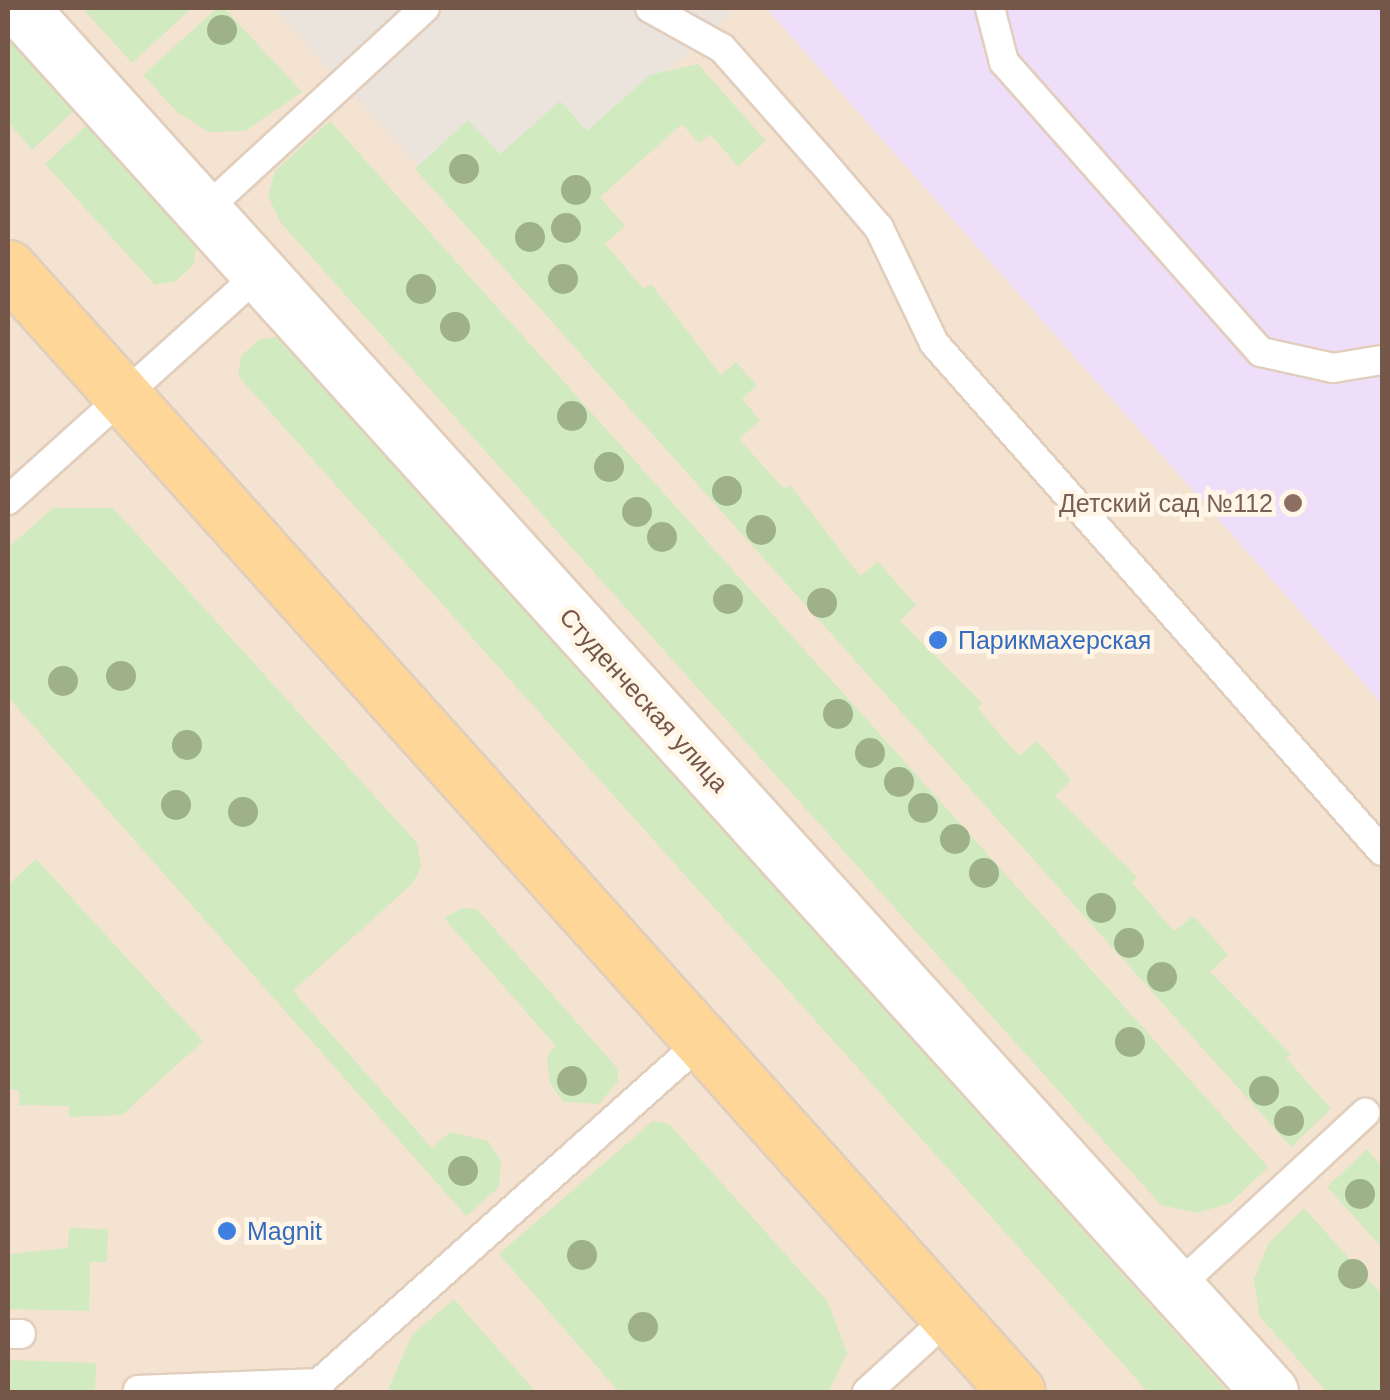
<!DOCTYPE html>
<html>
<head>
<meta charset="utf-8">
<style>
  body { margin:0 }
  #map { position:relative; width:1390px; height:1400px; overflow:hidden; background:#fdf2e1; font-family:Arial,sans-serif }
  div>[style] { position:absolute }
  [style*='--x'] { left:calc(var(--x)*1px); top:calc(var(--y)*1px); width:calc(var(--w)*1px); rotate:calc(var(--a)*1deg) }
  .residential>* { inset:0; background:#f4e3d0; transform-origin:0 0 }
  .industrial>* { inset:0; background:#ebe4dd }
  .education>* { inset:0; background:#efdef9 }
  .green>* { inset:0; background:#d2eac0; transform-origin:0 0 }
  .roads { filter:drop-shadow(2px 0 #e1cebd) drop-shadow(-2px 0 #e1cebd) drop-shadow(0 2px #e1cebd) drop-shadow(0 -2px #e1cebd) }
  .service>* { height:28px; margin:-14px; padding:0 14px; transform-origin:14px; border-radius:14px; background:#fff }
  .minor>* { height:55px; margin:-27.5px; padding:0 27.5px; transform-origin:27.5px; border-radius:27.5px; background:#fff }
  .primary>* { height:55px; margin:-27.5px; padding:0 27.5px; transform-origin:27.5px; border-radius:27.5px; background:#fdd698 }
  .trees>* { width:30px; height:30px; margin:-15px; border-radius:50%; background:#9fb188 }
  .dots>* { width:28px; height:28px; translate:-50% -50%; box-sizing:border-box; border:5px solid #fff6e8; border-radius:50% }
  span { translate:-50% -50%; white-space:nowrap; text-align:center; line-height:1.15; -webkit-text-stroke:9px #fff6e8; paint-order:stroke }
  .education-label { font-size:25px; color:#785e54 }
  .right { translate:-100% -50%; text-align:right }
  .shop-label { font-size:25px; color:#366cbe }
  .left { translate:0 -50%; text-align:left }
  .street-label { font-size:25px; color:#745748 }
  .frame { position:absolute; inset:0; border:10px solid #745748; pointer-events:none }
</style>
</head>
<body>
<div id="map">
  <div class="residential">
    <div style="left:8px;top:8px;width:1374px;height:1384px"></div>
  </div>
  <div class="industrial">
    <div style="clip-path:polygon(273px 8px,738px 8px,483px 236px)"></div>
  </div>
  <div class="education">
    <div style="clip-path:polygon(766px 8px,1382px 8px,1382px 704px,1025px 301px)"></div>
  </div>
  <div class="green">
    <div style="clip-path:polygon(82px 8px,192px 8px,132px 63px)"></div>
    <div style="clip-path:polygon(217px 8px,224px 8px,302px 92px,245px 131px,209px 132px,178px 113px,143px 75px)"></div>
    <div style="clip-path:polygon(8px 35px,75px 110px,32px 150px,8px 122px)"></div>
    <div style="clip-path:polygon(698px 64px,766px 141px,738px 166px,710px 134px,699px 143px,682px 124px,600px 197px,625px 226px,605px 244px,644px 289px,651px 284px,721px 375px,736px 362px,757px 385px,742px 399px,760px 420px,739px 439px,784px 489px,790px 485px,860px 576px,878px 562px,916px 605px,900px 621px,982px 703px,978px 709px,1019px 756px,1037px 741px,1071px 780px,1055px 796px,1137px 877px,1132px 883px,1174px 931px,1194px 916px,1228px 955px,1210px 972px,1291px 1054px,1286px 1058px,1331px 1109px,1291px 1147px,415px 169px,468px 120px,500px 154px,560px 101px,587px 131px,650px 75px)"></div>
    <div style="clip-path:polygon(330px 121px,1268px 1167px,1230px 1203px,1197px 1213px,1161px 1205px,281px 223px,268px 196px,275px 171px)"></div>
    <div style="clip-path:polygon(88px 124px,197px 246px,193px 265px,176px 281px,155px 285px,45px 164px)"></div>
    <div style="clip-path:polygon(280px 337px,1228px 1392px,1148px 1392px,238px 376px,242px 355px,260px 339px)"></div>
    <div style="clip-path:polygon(53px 508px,113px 508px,417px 843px,421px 867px,412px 884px,293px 991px,432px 1148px,450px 1132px,488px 1141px,501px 1161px,499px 1187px,466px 1216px,8px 697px,8px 548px)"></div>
    <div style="clip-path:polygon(36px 859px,203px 1041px,122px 1115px,69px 1117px,69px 1106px,19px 1105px,19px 1090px,8px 1089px,8px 885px)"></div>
    <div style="clip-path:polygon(463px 908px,477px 909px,617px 1068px,618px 1081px,599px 1104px,564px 1102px,550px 1083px,547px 1058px,555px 1045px,444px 918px)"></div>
    <div style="clip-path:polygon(653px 1121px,669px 1124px,828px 1302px,847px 1353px,829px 1392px,619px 1392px,499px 1254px)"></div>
    <div style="clip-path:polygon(1367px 1149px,1382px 1167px,1382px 1248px,1327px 1187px)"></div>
    <div style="clip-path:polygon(1304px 1208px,1382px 1295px,1382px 1392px,1327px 1392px,1260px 1317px,1254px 1280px,1268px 1244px)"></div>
    <div style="clip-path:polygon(69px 1228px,108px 1229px,107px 1262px,90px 1262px,89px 1311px,8px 1309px,8px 1254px,68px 1248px)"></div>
    <div style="clip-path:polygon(454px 1299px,536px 1392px,387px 1392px,412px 1335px)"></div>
    <div style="left:8px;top:1360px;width:88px;height:32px;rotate:2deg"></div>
  </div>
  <div class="roads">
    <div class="service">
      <div style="--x:650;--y:8;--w:82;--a:29.1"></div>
      <div style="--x:722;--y:48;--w:148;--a:48.6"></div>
      <div style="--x:820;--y:159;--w:91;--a:49.5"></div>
      <div style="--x:879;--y:228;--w:127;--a:64.4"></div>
      <div style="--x:934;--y:343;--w:677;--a:48.59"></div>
      <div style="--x:990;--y:8;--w:56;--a:75.5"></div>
      <div style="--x:1004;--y:62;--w:387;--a:48.5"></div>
      <div style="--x:1261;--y:352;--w:74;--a:12.5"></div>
      <div style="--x:1333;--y:368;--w:50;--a:-9.3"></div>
      <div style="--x:204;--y:211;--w:300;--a:-42.6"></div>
      <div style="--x:8;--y:500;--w:338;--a:-42"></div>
      <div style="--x:1176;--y:1288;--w:258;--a:-42.8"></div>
      <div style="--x:8;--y:1334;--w:13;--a:0"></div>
      <div style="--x:138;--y:1390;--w:181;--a:-2.2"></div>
      <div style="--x:319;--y:1383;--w:515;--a:-41.77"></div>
      <div style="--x:867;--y:1392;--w:111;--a:-42.4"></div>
    </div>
    <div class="minor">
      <div style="--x:20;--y:8;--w:1865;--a:47.91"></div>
    </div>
    <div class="primary">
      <div style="--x:8;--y:268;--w:1510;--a:48.09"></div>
    </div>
  </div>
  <div class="trees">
    <div style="left:222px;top:30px"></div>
    <div style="left:464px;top:169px"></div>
    <div style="left:576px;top:190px"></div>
    <div style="left:566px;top:228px"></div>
    <div style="left:530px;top:237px"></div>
    <div style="left:563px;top:279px"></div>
    <div style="left:421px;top:289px"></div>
    <div style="left:455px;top:327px"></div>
    <div style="left:572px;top:416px"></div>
    <div style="left:609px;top:467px"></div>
    <div style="left:727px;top:491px"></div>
    <div style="left:637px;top:512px"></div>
    <div style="left:761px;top:530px"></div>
    <div style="left:662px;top:537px"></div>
    <div style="left:728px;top:599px"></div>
    <div style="left:822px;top:603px"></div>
    <div style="left:121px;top:676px"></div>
    <div style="left:63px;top:681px"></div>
    <div style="left:838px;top:714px"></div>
    <div style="left:187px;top:745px"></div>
    <div style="left:870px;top:753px"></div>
    <div style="left:899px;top:782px"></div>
    <div style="left:176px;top:805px"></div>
    <div style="left:923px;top:808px"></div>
    <div style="left:243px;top:812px"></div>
    <div style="left:955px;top:839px"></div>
    <div style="left:984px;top:873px"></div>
    <div style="left:1101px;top:908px"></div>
    <div style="left:1129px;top:943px"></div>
    <div style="left:1162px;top:977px"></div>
    <div style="left:1130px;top:1042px"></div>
    <div style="left:572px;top:1081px"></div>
    <div style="left:1264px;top:1091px"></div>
    <div style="left:1289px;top:1121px"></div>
    <div style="left:463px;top:1171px"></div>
    <div style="left:1360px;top:1194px"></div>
    <div style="left:582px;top:1255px"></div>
    <div style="left:1353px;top:1274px"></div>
    <div style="left:643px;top:1327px"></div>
  </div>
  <div class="dots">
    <div style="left:1293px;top:503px;background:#8d6e63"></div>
    <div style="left:938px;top:640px;background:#3f7fe0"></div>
    <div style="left:227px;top:1231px;background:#3f7fe0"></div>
  </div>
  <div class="education-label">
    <span class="right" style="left:1273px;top:503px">Детский сад №112</span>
  </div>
  <div class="shop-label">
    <span class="left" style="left:958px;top:640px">Парикмахерская</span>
    <span class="left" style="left:247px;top:1231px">Magnit</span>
  </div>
  <div class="street-label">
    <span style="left:644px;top:700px;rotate:48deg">Студенческая улица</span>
  </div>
  <div class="frame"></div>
</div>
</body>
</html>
